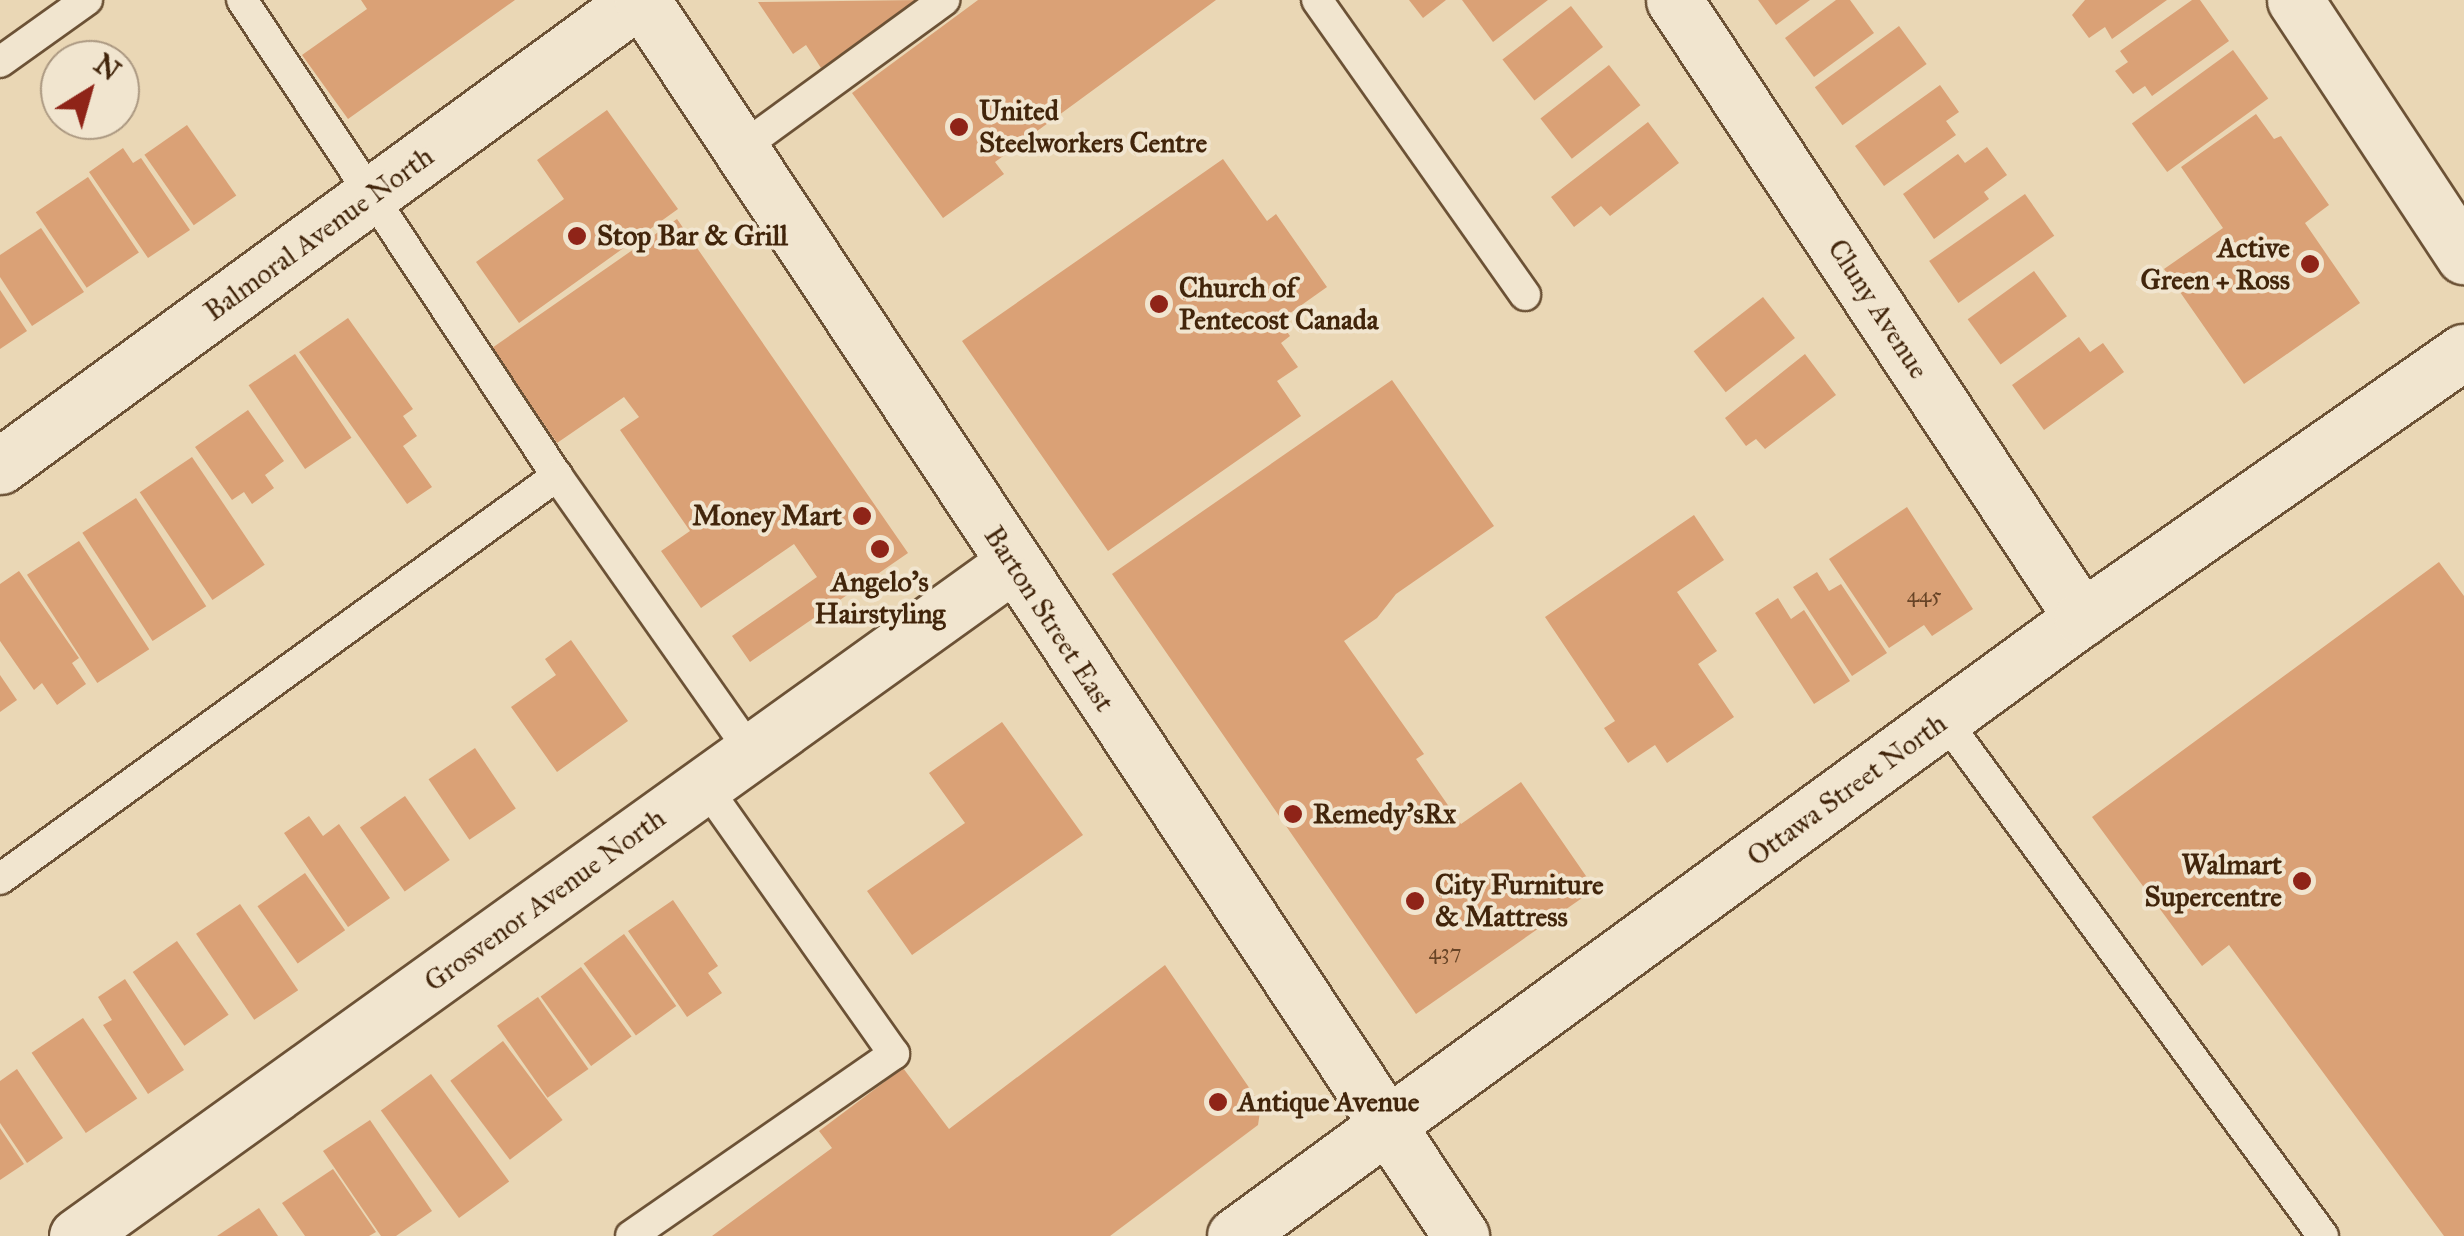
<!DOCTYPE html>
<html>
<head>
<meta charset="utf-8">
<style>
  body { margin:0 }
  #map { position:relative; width:2464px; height:1236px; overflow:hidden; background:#ead7b5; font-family:"IM FELL Great Primer",serif }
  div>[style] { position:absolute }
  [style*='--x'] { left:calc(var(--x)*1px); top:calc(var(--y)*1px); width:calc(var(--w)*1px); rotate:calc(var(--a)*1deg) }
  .building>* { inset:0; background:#daa176; transform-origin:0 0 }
  .roads { filter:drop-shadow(2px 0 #6c5236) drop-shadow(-2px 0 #6c5236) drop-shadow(0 2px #6c5236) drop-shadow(0 -2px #6c5236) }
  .lane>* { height:30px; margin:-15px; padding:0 15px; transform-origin:15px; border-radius:15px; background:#f1e5cf }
  .street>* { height:55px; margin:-27.5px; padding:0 27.5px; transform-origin:27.5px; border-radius:27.5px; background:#f1e5cf }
  .secondary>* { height:55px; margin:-27.5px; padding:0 27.5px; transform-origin:27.5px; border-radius:27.5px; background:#f1e5cf }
  .dots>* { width:28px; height:28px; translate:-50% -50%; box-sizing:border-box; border:5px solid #f1e5cf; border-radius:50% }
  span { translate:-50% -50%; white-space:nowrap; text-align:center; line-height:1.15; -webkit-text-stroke:8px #f1e5cf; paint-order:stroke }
  .number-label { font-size:22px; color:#684426 }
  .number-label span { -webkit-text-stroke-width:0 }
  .poi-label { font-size:28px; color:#42250b; font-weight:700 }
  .left { translate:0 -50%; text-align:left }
  .right { translate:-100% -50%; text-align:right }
  .street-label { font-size:28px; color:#42250b }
  .north { position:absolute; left:40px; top:40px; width:100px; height:100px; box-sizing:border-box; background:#f1e5cf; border:2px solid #ab9881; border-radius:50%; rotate:37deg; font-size:28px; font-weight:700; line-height:40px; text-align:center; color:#42250b }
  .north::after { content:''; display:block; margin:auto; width:35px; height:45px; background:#8f2418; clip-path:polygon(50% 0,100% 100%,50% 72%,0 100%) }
</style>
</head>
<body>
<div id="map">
  <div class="building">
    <div style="clip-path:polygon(361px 0,515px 0,348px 119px,302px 55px,367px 9px)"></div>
    <div style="clip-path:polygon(921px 0,821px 68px,806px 45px,793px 54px,758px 2px)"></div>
    <div style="clip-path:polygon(978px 0,1216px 0,995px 162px,1004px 174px,943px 218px,852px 93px)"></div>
    <div style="clip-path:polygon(1409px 0,1446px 0,1423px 18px)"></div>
    <div style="clip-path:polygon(1462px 0,1548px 0,1493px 42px)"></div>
    <div style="clip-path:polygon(1758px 0,1810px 0,1776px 25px)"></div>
    <div style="clip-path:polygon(1836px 0,1850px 0,1874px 33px,1814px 77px,1785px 38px)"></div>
    <div style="clip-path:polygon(2085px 0,2167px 0,2112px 39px,2105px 27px,2089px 38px,2072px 15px)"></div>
    <div style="clip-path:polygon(2192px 0,2200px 0,2229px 41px,2152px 96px,2145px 86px,2133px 94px,2115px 71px,2128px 62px,2120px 51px)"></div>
    <div style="left:1571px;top:6px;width:52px;height:87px;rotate:52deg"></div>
    <div style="left:1899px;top:26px;width:47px;height:104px;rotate:54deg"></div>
    <div style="left:2233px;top:50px;width:60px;height:125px;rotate:54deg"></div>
    <div style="left:1609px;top:65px;width:51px;height:87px;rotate:52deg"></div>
    <div style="clip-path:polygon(1940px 85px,1959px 112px,1946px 121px,1956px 135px,1884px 186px,1855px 146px)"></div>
    <div style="clip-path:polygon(607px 110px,678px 209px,519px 323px,476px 262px,564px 199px,537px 160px)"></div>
    <div style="clip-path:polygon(2256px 114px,2274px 139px,2281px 136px,2329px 205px,2305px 223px,2360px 303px,2244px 384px,2164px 269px,2223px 228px,2181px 167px)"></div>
    <div style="clip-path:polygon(1648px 122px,1679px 163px,1610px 216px,1601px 206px,1574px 227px,1551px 197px)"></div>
    <div style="left:187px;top:125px;width:86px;height:52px;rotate:55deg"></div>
    <div style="clip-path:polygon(1987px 147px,2007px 175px,1984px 192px,1989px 199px,1934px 239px,1903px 194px,1958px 154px,1965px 163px)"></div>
    <div style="clip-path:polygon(123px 148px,133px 163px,141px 158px,190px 230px,148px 258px,89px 172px)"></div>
    <div style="clip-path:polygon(1223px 159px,1267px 221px,1276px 214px,1327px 287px,1279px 321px,1290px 336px,1281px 343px,1298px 367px,1277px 381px,1301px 416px,1108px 551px,962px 341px)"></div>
    <div style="left:88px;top:177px;width:91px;height:63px;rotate:56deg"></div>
    <div style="left:2025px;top:194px;width:51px;height:117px;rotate:55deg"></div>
    <div style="clip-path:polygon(677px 219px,908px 553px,750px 662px,732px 636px,817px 577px,794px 544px,701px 608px,661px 551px,690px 531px,620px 430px,639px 417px,624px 397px,557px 443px,492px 348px)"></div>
    <div style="clip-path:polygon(41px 228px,84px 292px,32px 326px,0 277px,0 255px)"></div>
    <div style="left:2034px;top:271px;width:56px;height:82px;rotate:54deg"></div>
    <div style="clip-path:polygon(0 290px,27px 331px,0 349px)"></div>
    <div style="left:1763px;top:297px;width:52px;height:88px;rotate:52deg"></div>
    <div style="clip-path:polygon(348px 318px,413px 409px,403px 416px,417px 436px,403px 446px,432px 487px,407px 504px,299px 352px)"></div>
    <div style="clip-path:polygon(2079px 337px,2090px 352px,2103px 343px,2124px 372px,2044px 430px,2012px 385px)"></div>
    <div style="left:295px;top:354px;width:101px;height:56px;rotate:56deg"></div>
    <div style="clip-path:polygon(1805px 354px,1836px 395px,1765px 449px,1756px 439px,1746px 446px,1725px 418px)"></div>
    <div style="clip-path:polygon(1392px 380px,1494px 526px,1396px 594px,1377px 618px,1344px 641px,1424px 754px,1416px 759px,1461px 824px,1521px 782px,1595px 889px,1416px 1014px,1112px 574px)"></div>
    <div style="clip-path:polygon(248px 410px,284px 461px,265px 475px,274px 488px,252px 504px,244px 492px,232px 500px,195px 447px)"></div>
    <div style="left:192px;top:457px;width:130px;height:63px;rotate:56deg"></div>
    <div style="left:136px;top:498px;width:129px;height:64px;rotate:57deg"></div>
    <div style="clip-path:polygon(1907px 507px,1973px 609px,1932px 636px,1924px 625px,1889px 648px,1829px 559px)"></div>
    <div style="clip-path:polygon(1694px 515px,1724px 560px,1677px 592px,1717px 651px,1698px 664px,1734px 717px,1667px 763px,1655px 745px,1628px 763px,1604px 728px,1615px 721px,1545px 617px)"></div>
    <div style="left:79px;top:541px;width:129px;height:62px;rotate:57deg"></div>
    <div style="clip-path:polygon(2439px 562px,2464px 596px,2464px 1236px,2444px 1236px,2229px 945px,2202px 966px,2092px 817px)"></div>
    <div style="clip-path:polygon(19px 571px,79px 658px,72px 663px,86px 684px,57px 705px,42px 683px,34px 690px,0 641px,0 584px)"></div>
    <div style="clip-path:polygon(1817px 572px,1829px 591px,1841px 584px,1887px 653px,1852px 676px,1793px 587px)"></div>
    <div style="clip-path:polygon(1778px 598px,1791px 619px,1804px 610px,1850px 681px,1814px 704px,1755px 613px)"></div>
    <div style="clip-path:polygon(571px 640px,628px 721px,557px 772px,511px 707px,556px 675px,545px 659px)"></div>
    <div style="clip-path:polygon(0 675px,17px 700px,0 712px)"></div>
    <div style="clip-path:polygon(1002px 722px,1083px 835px,912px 955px,867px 891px,965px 823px,929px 773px)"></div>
    <div style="left:475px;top:748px;width:73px;height:56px;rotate:56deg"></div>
    <div style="left:405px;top:796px;width:78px;height:55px;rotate:55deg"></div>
    <div style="clip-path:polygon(309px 816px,323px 836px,339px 824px,390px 898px,348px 927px,284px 833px)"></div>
    <div style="left:305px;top:873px;width:70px;height:58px;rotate:55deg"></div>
    <div style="clip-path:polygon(673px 900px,718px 966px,708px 973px,722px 993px,687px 1017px,628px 931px)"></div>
    <div style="left:240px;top:904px;width:104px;height:53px;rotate:56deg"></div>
    <div style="left:624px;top:934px;width:89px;height:50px;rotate:54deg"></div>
    <div style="left:177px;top:941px;width:90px;height:54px;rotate:55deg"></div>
    <div style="clip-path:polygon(1165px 965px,1261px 1105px,1258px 1125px,1110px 1236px,712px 1236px,832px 1148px,819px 1131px,903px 1068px,949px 1129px)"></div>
    <div style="left:581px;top:967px;width:86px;height:50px;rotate:54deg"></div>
    <div style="clip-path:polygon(125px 979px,184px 1070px,148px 1094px,103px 1025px,112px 1020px,98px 997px)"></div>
    <div style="left:538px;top:997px;width:88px;height:50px;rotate:55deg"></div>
    <div style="left:83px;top:1018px;width:97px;height:62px;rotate:56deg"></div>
    <div style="left:503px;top:1041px;width:99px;height:66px;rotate:53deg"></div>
    <div style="clip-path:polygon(17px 1069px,63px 1138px,27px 1163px,0 1123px,0 1081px)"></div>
    <div style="left:431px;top:1074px;width:133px;height:62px;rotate:54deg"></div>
    <div style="clip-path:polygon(370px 1120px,432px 1211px,396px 1236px,381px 1236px,323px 1151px)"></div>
    <div style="clip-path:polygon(0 1128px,24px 1164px,0 1180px)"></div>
    <div style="clip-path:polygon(333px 1169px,376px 1232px,369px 1236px,305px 1236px,282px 1203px)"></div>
    <div style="clip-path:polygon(259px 1208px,278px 1236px,217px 1236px)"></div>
  </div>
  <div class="roads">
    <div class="lane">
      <div style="--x:242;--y:0;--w:571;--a:56.5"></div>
      <div style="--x:557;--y:476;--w:337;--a:54.9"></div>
      <div style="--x:1317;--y:0;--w:361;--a:54.8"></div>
      <div style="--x:0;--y:62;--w:107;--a:-35.5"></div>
      <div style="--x:740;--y:149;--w:253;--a:-36.1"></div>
      <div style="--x:1944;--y:719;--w:641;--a:53.76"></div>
      <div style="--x:0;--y:879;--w:688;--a:-35.89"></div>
      <div style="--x:631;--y:1236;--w:320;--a:-34.7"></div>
      <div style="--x:894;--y:1054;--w:328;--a:-125.2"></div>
    </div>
    <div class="street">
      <div style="--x:1674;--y:0;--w:741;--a:56.57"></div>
      <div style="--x:2295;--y:0;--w:307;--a:56.6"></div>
      <div style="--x:0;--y:466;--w:790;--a:-36.14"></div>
      <div style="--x:77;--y:1236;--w:1152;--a:-35.68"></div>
    </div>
    <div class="secondary">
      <div style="--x:642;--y:0;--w:1483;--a:56.47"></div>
      <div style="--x:1235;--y:1236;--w:1048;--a:-36.12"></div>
      <div style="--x:2082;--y:618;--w:465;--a:-34.9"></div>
    </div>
  </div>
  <div class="dots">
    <div style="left:959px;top:127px;background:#8f2418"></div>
    <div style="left:577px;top:236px;background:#8f2418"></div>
    <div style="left:2310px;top:264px;background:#8f2418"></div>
    <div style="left:1159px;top:304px;background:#8f2418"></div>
    <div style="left:862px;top:516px;background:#8f2418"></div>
    <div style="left:880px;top:549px;background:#8f2418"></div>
    <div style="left:1293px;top:814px;background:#8f2418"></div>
    <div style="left:2302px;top:881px;background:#8f2418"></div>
    <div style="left:1415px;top:901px;background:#8f2418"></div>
    <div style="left:1218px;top:1102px;background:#8f2418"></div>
  </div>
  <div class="number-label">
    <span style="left:1924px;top:595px">445</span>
    <span style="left:1445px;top:952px">437</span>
  </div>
  <div class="poi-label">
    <span class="left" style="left:979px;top:127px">United<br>Steelworkers Centre</span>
    <span class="left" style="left:597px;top:236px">Stop Bar &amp; Grill</span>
    <span class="right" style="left:2290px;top:264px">Active<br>Green + Ross</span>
    <span class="left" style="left:1179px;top:304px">Church of<br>Pentecost Canada</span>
    <span class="right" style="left:842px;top:516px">Money Mart</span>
    <span style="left:880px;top:598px">Angelo's<br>Hairstyling</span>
    <span class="left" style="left:1313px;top:814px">Remedy'sRx</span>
    <span class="right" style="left:2282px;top:881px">Walmart<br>Supercentre</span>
    <span class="left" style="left:1435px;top:901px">City Furniture<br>&amp; Mattress</span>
    <span class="left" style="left:1238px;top:1102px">Antique Avenue</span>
  </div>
  <div class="street-label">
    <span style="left:319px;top:234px;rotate:-36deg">Balmoral Avenue North</span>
    <span style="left:1878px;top:309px;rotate:57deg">Cluny Avenue</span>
    <span style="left:1049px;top:619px;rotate:57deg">Barton Street East</span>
    <span style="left:1847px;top:790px;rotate:-36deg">Ottawa Street North</span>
    <span style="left:545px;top:900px;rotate:-36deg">Grosvenor Avenue North</span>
  </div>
  <div class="north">N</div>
</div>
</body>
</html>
